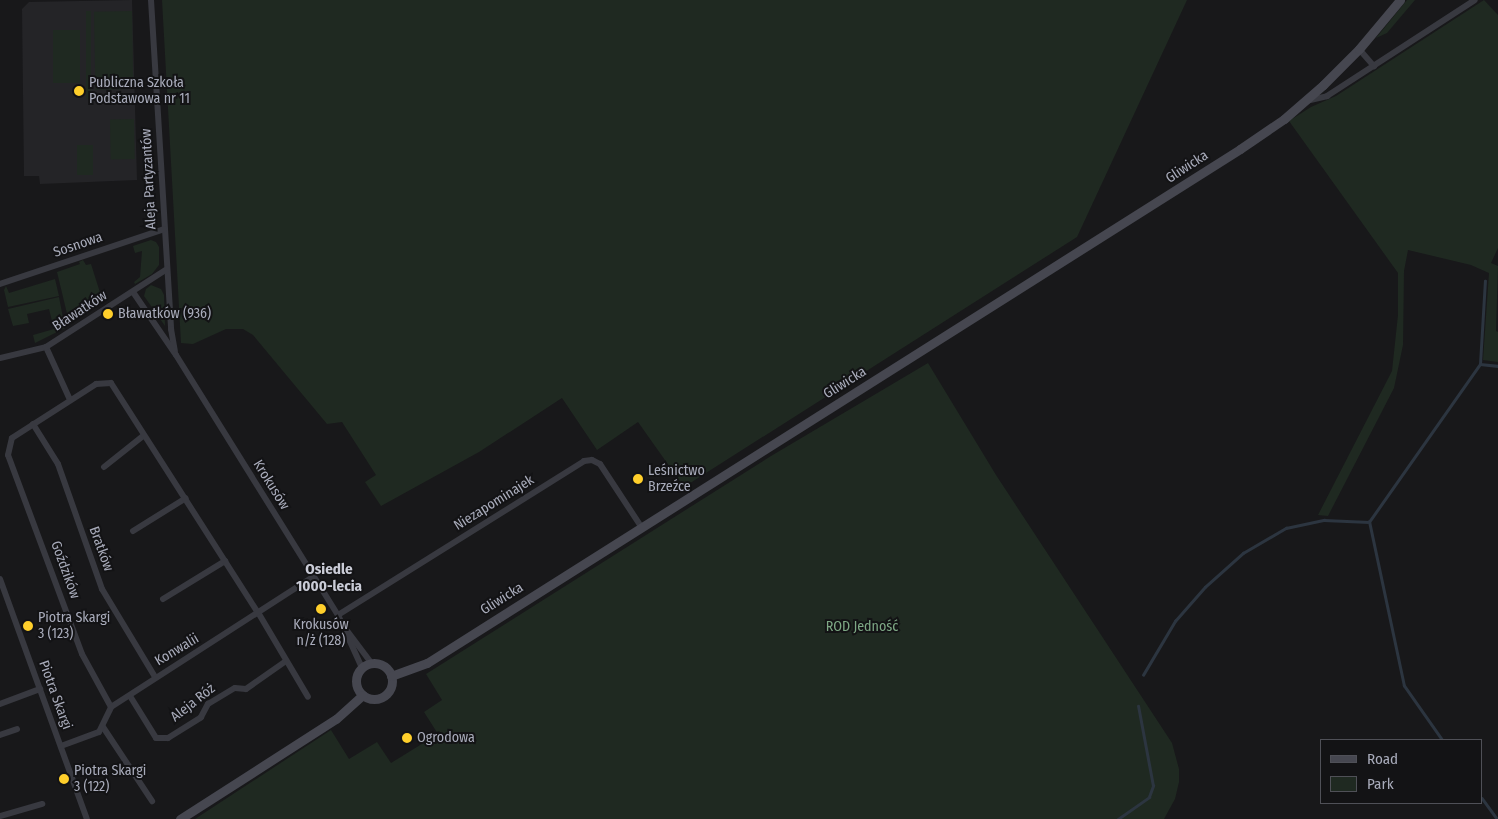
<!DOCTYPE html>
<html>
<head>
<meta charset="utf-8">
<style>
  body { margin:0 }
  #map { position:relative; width:1498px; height:819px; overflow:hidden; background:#18181a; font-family:"Fira Sans Condensed",sans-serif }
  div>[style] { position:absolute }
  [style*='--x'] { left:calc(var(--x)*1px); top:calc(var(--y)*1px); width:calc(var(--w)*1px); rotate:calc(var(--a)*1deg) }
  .built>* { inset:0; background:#242427 }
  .green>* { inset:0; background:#1f2921; transform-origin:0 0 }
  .stream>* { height:2.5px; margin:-1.25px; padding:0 1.25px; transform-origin:1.25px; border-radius:1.25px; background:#2c3540 }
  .street>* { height:6px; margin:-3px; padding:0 3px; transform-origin:3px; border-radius:3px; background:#383940 }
  .secondary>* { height:9px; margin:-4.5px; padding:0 4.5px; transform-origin:4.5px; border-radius:4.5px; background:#464750 }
  .secondary>.ring { margin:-4.5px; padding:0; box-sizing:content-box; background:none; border:9px solid #464750; border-radius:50% }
  .dots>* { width:14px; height:14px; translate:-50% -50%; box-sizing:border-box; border:2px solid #131315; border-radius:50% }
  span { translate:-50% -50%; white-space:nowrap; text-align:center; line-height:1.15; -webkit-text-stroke:4px #131315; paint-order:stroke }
  .poi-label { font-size:14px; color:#a9acbb }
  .left { translate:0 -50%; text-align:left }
  .street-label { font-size:14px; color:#a9acbb }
  .park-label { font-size:14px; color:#7ea885 }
  .neighbourhood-label { font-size:15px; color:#caccd7; font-weight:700 }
  .legend { position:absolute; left:1320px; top:739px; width:162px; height:65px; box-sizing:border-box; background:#131315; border:1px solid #4f5057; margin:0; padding:6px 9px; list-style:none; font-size:15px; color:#a9acbb }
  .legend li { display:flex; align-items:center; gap:10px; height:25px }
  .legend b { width:25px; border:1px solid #4f5057 }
</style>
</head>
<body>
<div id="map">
  <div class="built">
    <div style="clip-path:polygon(132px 0,137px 180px,40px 184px,39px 176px,24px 176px,22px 9px,29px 2px)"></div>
  </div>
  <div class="green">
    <div style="clip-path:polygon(162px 0,1187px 0,1077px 237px,684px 487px,638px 422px,597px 450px,562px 398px,479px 452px,381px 506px,365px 482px,376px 475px,342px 422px,327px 424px,253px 335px,243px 329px,226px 329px,193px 344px,181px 343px)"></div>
    <div style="clip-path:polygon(1407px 0,1415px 0,1387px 33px,1376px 38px)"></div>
    <div style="clip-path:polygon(1484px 0,1498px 15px,1498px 248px,1491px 263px,1498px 266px,1496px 331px,1498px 332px,1498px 362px,1483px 360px,1489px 273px,1471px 265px,1408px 250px,1404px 271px,1403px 345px,1394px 388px,1328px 516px,1318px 515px,1392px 371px,1398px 315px,1398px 273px,1289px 121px,1311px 107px,1336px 96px)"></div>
    <div style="left:86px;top:11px;width:5px;height:88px"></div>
    <div style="left:132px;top:11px;width:78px;height:38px;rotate:89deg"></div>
    <div style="left:53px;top:30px;width:27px;height:53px"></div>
    <div style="left:134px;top:119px;width:40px;height:24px;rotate:89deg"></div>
    <div style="left:77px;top:145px;width:16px;height:30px"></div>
    <div style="clip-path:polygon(151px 240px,156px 242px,159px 247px,159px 265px,152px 274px,135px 284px,134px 282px,140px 277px,142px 251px,135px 253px,133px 246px)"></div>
    <div style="clip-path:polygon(83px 260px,86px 265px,91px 264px,103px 302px,69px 322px,57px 272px,80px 264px,79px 262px)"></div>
    <div style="clip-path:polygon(55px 279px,59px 296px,8px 307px,4px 290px,6px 286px,9px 293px)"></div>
    <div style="clip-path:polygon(151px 285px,161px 289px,164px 295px,165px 326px,144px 296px,146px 289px)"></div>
    <div style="clip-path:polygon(59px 297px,65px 328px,35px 343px,33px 335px,54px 329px,49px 309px,27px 314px,29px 323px,13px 326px,8px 309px)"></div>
    <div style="clip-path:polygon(928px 363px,996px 475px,1172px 743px,1179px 769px,1179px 782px,1175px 799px,1164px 819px,195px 819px,331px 730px,349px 759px,377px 742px,391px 763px,438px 734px,424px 712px,442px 700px,426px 674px,771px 456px)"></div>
  </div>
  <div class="stream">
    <div style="--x:1480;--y:364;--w:83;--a:-86.6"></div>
    <div style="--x:1143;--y:675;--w:63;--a:-59.3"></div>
    <div style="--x:1175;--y:621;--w:45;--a:-48.6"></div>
    <div style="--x:1205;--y:587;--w:51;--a:-41.8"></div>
    <div style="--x:1243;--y:553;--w:50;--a:-30.2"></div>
    <div style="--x:1286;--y:528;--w:39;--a:-12"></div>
    <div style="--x:1324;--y:520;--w:45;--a:2.5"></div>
    <div style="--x:1442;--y:740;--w:66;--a:-125.1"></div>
    <div style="--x:1404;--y:686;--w:168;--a:-102"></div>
    <div style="--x:1369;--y:522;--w:193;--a:-54.9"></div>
    <div style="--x:1480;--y:364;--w:18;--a:6"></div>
    <div style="--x:1482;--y:798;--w:26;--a:54"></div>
    <div style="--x:1118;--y:819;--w:38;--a:-35"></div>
    <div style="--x:1149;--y:797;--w:12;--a:-70"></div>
    <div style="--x:1153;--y:786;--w:81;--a:-100.6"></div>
  </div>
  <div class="street">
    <div style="--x:151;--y:0;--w:330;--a:86.5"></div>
    <div style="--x:171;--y:329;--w:22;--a:80"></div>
    <div style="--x:1359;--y:49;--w:23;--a:49"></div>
    <div style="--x:1306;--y:101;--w:22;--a:-13"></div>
    <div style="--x:1327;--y:96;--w:176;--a:-33"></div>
    <div style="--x:0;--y:284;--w:173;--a:-18.5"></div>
    <div style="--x:133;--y:292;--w:76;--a:55.7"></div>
    <div style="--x:176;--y:355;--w:306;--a:58.1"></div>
    <div style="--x:338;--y:615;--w:58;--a:65.6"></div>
    <div style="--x:46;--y:347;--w:58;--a:65.6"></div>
    <div style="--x:0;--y:358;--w:47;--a:-13.4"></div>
    <div style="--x:46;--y:347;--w:144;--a:-32.8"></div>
    <div style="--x:33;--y:424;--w:47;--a:58"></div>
    <div style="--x:58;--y:464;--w:133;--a:70.6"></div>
    <div style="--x:102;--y:589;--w:103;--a:58.9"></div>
    <div style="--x:104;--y:467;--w:50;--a:-38.5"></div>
    <div style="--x:133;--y:531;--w:62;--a:-31.9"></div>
    <div style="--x:0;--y:579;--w:255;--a:70.1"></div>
    <div style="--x:163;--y:599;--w:73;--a:-31.5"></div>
    <div style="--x:338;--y:615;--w:290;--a:-32"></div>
    <div style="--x:584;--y:461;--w:8;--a:-7"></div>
    <div style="--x:592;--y:460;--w:9;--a:27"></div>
    <div style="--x:600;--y:464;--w:77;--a:56.7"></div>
    <div style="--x:348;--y:632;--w:40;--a:53"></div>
    <div style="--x:130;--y:696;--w:49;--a:58.2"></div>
    <div style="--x:156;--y:738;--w:12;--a:0"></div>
    <div style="--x:168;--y:738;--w:39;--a:-32"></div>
    <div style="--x:201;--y:717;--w:15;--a:-62"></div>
    <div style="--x:208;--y:704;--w:31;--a:-31"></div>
    <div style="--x:235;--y:688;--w:11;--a:5"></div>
    <div style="--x:246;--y:689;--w:49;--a:-35"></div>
    <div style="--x:0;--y:704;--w:43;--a:-20.6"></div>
    <div style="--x:111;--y:707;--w:60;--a:-118.7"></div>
    <div style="--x:82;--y:654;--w:212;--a:-110.4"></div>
    <div style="--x:8;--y:455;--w:17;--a:-77"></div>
    <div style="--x:12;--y:438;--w:100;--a:-32.7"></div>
    <div style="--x:96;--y:384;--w:15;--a:-4"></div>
    <div style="--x:111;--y:383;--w:274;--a:57.4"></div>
    <div style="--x:259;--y:614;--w:96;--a:59.4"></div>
    <div style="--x:103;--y:727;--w:89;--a:56.5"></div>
    <div style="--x:0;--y:735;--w:18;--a:-19"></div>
    <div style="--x:61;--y:746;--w:40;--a:-20.2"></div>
    <div style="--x:99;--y:732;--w:28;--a:-64"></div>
    <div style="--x:111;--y:707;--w:240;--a:-32.8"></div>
    <div style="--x:0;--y:816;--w:44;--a:-15.9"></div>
  </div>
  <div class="secondary">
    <div class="ring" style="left:356px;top:663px;width:27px;height:27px"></div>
    <div style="--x:391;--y:676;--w:38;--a:-20"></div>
    <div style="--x:427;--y:663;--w:962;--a:-32.3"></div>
    <div style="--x:1240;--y:149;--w:53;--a:-34.3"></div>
    <div style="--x:1284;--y:119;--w:52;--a:-41.1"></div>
    <div style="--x:1323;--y:85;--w:51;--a:-45"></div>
    <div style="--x:1359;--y:49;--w:64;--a:-50.1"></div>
    <div style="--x:180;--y:819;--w:185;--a:-32.7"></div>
    <div style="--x:336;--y:719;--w:36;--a:-42"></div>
  </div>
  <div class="dots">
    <div style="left:79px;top:91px;background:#ffcf2b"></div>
    <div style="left:108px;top:314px;background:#ffcf2b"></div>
    <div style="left:638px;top:479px;background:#ffcf2b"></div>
    <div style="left:321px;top:609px;background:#ffcf2b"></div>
    <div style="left:28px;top:626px;background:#ffcf2b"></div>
    <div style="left:407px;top:738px;background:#ffcf2b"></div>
    <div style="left:64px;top:779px;background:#ffcf2b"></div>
  </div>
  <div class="poi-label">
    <span class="left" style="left:89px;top:91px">Publiczna Szkoła<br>Podstawowa nr 11</span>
    <span class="left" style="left:118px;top:314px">Bławatków (936)</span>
    <span class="left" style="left:648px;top:479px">Leśnictwo<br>Brzeźce</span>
    <span class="left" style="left:38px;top:626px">Piotra Skargi<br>3 (123)</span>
    <span style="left:321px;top:633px">Krokusów<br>n/ż (128)</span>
    <span class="left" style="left:417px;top:738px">Ogrodowa</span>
    <span class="left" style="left:74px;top:779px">Piotra Skargi<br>3 (122)</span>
  </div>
  <div class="street-label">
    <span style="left:1187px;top:167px;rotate:-33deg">Gliwicka</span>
    <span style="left:149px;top:179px;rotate:-93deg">Aleja Partyzantów</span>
    <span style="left:78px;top:245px;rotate:-19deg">Sosnowa</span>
    <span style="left:80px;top:311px;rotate:-33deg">Bławatków</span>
    <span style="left:845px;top:383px;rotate:-32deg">Gliwicka</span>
    <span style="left:271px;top:485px;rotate:58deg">Krokusów</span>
    <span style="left:494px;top:503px;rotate:-32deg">Niezapominajek</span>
    <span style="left:101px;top:549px;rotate:70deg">Bratków</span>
    <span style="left:65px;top:570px;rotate:70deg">Goździków</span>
    <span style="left:502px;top:599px;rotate:-32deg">Gliwicka</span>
    <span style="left:177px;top:650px;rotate:-31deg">Konwalii</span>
    <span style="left:55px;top:695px;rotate:70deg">Piotra Skargi</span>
    <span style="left:193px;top:703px;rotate:-38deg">Aleja Róż</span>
  </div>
  <div class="park-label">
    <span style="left:862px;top:627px">ROD Jedność</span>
  </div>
  <div class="neighbourhood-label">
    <span style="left:329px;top:578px">Osiedle<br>1000-lecia</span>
  </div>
  <ul class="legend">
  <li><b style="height:6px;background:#464750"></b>Road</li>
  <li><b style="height:14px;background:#1f2921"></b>Park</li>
  </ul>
</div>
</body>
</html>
